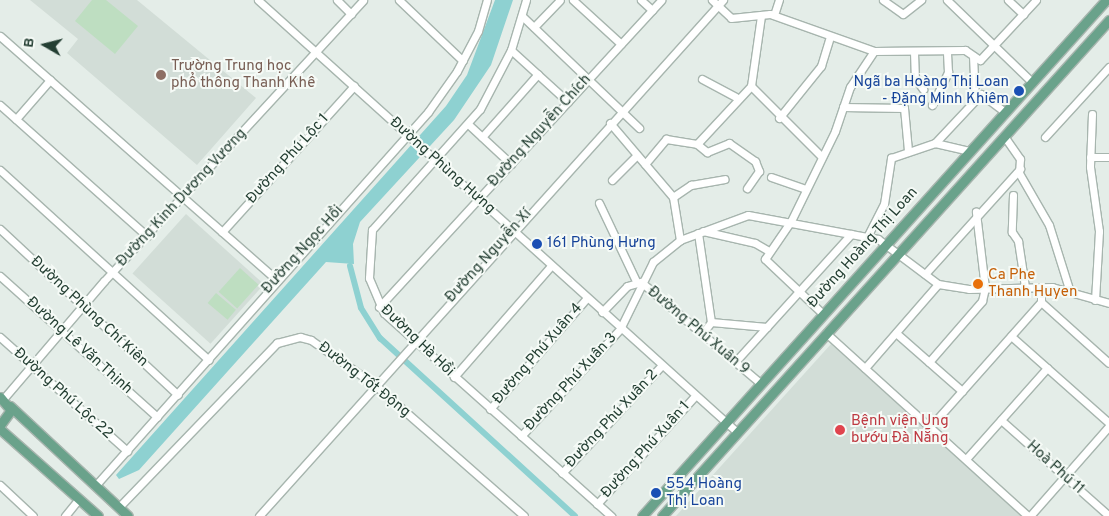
<!DOCTYPE html>
<html>
<head>
<meta charset="utf-8">
<style>
  body { margin:0 }
  #map { position:relative; width:1109px; height:516px; overflow:hidden; background:#e4ede8; font-family:Overpass,sans-serif }
  div>[style] { position:absolute }
  [style*='--x'] { left:calc(var(--x)*1px); top:calc(var(--y)*1px); width:calc(var(--w)*1px); rotate:calc(var(--a)*1deg) }
  .built>* { inset:0; background:#d2ddd7; transform-origin:0 0 }
  .green>* { inset:0; background:#bedec1; transform-origin:0 0 }
  .water>* { inset:0; background:#8ed1d1 }
  .canal>* { height:6px; margin:-3px; padding:0 3px; transform-origin:3px; border-radius:3px; background:#8ed1d1 }
  .roads { filter:drop-shadow(1px 0 #a7b5ae) drop-shadow(-1px 0 #a7b5ae) drop-shadow(0 1px #a7b5ae) drop-shadow(0 -1px #a7b5ae) }
  .minor>* { height:7px; margin:-3.5px; padding:0 3.5px; transform-origin:3.5px; border-radius:3.5px; background:#fff }
  .major>* { height:9px; margin:-4.5px; padding:0 4.5px; transform-origin:4.5px; border-radius:4.5px; background:#6aa28b }
  .dots>* { width:14px; height:14px; translate:-50% -50%; box-sizing:border-box; border:2px solid #f5faf6; border-radius:50% }
  span { translate:-50% -50%; white-space:nowrap; text-align:center; line-height:1.15; -webkit-text-stroke:4px #f5faf6; paint-order:stroke }
  .education-label { font-size:15px; color:#785e54 }
  .left { translate:0 -50%; text-align:left }
  .transit-label { font-size:15px; color:#164399 }
  .right { translate:-100% -50%; text-align:right }
  .street-label { font-size:15px; color:#243f33 }
  .food-label { font-size:15px; color:#c56008 }
  .health-label { font-size:15px; color:#be3a42 }
  .north { position:absolute; left:20px; top:20px; width:50px; height:50px; -webkit-text-stroke:4px #f5faf6; paint-order:stroke; rotate:278deg; font-size:14px; font-weight:700; line-height:20px; text-align:center; color:#243f33 }
  .north::after { content:''; display:block; margin:auto; width:18px; height:22px; background:#243f33; clip-path:polygon(50% 0,100% 100%,50% 72%,0 100%) }
</style>
</head>
<body>
<div id="map">
  <div class="built">
    <div style="clip-path:polygon(30px 0,137px 0,256px 98px,197px 165px,67px 53px,78px 39px)"></div>
    <div style="left:186px;top:214px;width:105px;height:80px;rotate:42deg"></div>
    <div style="clip-path:polygon(831px 344px,1022px 516px,676px 516px)"></div>
  </div>
  <div class="green">
    <div style="clip-path:polygon(92px 0,106px 0,138px 26px,115px 54px,75px 21px)"></div>
    <div style="left:240px;top:268px;width:25px;height:32px;rotate:42deg"></div>
    <div style="left:216px;top:293px;width:26px;height:13px;rotate:40deg"></div>
  </div>
  <div class="water">
    <div style="clip-path:polygon(495px 0,513px 0,491px 65px,454px 120px,360px 222px,353px 244px,354px 264px,326px 262px,139px 470px,119px 479px,116px 475px,446px 106px,467px 75px)"></div>
  </div>
  <div class="canal">
    <div style="--x:350;--y:266;--w:43;--a:75.3"></div>
    <div style="--x:361;--y:308;--w:36;--a:58"></div>
    <div style="--x:380;--y:338;--w:264;--a:42.4"></div>
  </div>
  <div class="roads">
    <div class="minor">
      <div style="--x:258;--y:0;--w:645;--a:42.05"></div>
      <div style="--x:337;--y:0;--w:20;--a:45"></div>
      <div style="--x:399;--y:0;--w:88;--a:43.6"></div>
      <div style="--x:526;--y:0;--w:52;--a:106.7"></div>
      <div style="--x:511;--y:50;--w:67;--a:117.7"></div>
      <div style="--x:480;--y:109;--w:162;--a:131.8"></div>
      <div style="--x:372;--y:230;--w:48;--a:93.6"></div>
      <div style="--x:369;--y:278;--w:38;--a:67"></div>
      <div style="--x:384;--y:313;--w:305;--a:41.8"></div>
      <div style="--x:573;--y:0;--w:65;--a:42.5"></div>
      <div style="--x:641;--y:0;--w:15;--a:42"></div>
      <div style="--x:712;--y:0;--w:26;--a:43"></div>
      <div style="--x:731;--y:18;--w:39;--a:-6"></div>
      <div style="--x:770;--y:14;--w:110;--a:19.6"></div>
      <div style="--x:874;--y:51;--w:91;--a:-0.6"></div>
      <div style="--x:965;--y:50;--w:18;--a:34"></div>
      <div style="--x:980;--y:60;--w:82;--a:-47"></div>
      <div style="--x:883;--y:0;--w:24;--a:35"></div>
      <div style="--x:903;--y:14;--w:23;--a:-38"></div>
      <div style="--x:947;--y:0;--w:118;--a:44"></div>
      <div style="--x:1008;--y:0;--w:21;--a:43"></div>
      <div style="--x:774;--y:15;--w:16;--a:-72"></div>
      <div style="--x:522;--y:16;--w:162;--a:43.7"></div>
      <div style="--x:534;--y:27;--w:37;--a:-46"></div>
      <div style="--x:0;--y:36;--w:368;--a:41.4"></div>
      <div style="--x:511;--y:50;--w:77;--a:42.4"></div>
      <div style="--x:914;--y:52;--w:26;--a:88"></div>
      <div style="--x:915;--y:78;--w:14;--a:54"></div>
      <div style="--x:973;--y:56;--w:42;--a:87.3"></div>
      <div style="--x:702;--y:79;--w:38;--a:28"></div>
      <div style="--x:751;--y:86;--w:71;--a:-81.9"></div>
      <div style="--x:0;--y:105;--w:197;--a:41.7"></div>
      <div style="--x:932;--y:105;--w:37;--a:-64"></div>
      <div style="--x:948;--y:72;--w:21;--a:-93"></div>
      <div style="--x:843;--y:107;--w:61;--a:0.9"></div>
      <div style="--x:904;--y:108;--w:42;--a:84.6"></div>
      <div style="--x:1092;--y:114;--w:53;--a:92.2"></div>
      <div style="--x:1090;--y:167;--w:65;--a:82"></div>
      <div style="--x:1099;--y:231;--w:69;--a:93.3"></div>
      <div style="--x:779;--y:118;--w:67;--a:-51.1"></div>
      <div style="--x:821;--y:66;--w:31;--a:-73"></div>
      <div style="--x:16;--y:119;--w:52;--a:-48.9"></div>
      <div style="--x:610;--y:123;--w:97;--a:49.6"></div>
      <div style="--x:673;--y:197;--w:44;--a:80.8"></div>
      <div style="--x:468;--y:124;--w:59;--a:42.9"></div>
      <div style="--x:1004;--y:136;--w:28;--a:55"></div>
      <div style="--x:1020;--y:159;--w:14;--a:94"></div>
      <div style="--x:1019;--y:173;--w:60;--a:60"></div>
      <div style="--x:1049;--y:225;--w:70;--a:72.6"></div>
      <div style="--x:482;--y:137;--w:84;--a:-48.4"></div>
      <div style="--x:1045;--y:137;--w:95;--a:-47.6"></div>
      <div style="--x:935;--y:143;--w:36;--a:13"></div>
      <div style="--x:697;--y:144;--w:13;--a:39"></div>
      <div style="--x:707;--y:152;--w:24;--a:-22"></div>
      <div style="--x:729;--y:143;--w:32;--a:35"></div>
      <div style="--x:755;--y:161;--w:11;--a:68"></div>
      <div style="--x:759;--y:171;--w:21;--a:125"></div>
      <div style="--x:1090;--y:157;--w:19;--a:0"></div>
      <div style="--x:645;--y:164;--w:33;--a:-50"></div>
      <div style="--x:666;--y:139;--w:31;--a:9"></div>
      <div style="--x:697;--y:144;--w:79;--a:-47"></div>
      <div style="--x:751;--y:86;--w:99;--a:45"></div>
      <div style="--x:0;--y:170;--w:282;--a:42.3"></div>
      <div style="--x:771;--y:177;--w:36;--a:19"></div>
      <div style="--x:612;--y:180;--w:35;--a:-45"></div>
      <div style="--x:1013;--y:195;--w:37;--a:92"></div>
      <div style="--x:1012;--y:232;--w:11;--a:56"></div>
      <div style="--x:1018;--y:241;--w:47;--a:81.3"></div>
      <div style="--x:673;--y:197;--w:22;--a:-34"></div>
      <div style="--x:691;--y:185;--w:34;--a:-10"></div>
      <div style="--x:599;--y:203;--w:86;--a:64.6"></div>
      <div style="--x:0;--y:229;--w:243;--a:43"></div>
      <div style="--x:703;--y:231;--w:53;--a:13"></div>
      <div style="--x:755;--y:243;--w:16;--a:30"></div>
      <div style="--x:222;--y:232;--w:197;--a:-47.9"></div>
      <div style="--x:698;--y:233;--w:90;--a:81.7"></div>
      <div style="--x:711;--y:322;--w:56;--a:5.1"></div>
      <div style="--x:867;--y:237;--w:37;--a:-63"></div>
      <div style="--x:884;--y:204;--w:47;--a:-81.3"></div>
      <div style="--x:891;--y:158;--w:46;--a:-18.8"></div>
      <div style="--x:935;--y:143;--w:67;--a:-46.8"></div>
      <div style="--x:981;--y:94;--w:30;--a:37"></div>
      <div style="--x:925;--y:274;--w:142;--a:-47.9"></div>
      <div style="--x:0;--y:276;--w:211;--a:41.9"></div>
      <div style="--x:1041;--y:302;--w:91;--a:41.9"></div>
      <div style="--x:379;--y:307;--w:417;--a:-47.4"></div>
      <div style="--x:602;--y:312;--w:36;--a:-46"></div>
      <div style="--x:627;--y:286;--w:15;--a:-16"></div>
      <div style="--x:641;--y:282;--w:156;--a:40.3"></div>
      <div style="--x:823;--y:314;--w:80;--a:-136.5"></div>
      <div style="--x:765;--y:259;--w:46;--a:-55.6"></div>
      <div style="--x:791;--y:221;--w:100;--a:-63.9"></div>
      <div style="--x:835;--y:131;--w:46;--a:-71.2"></div>
      <div style="--x:850;--y:87;--w:43;--a:-56.3"></div>
      <div style="--x:826;--y:333;--w:273;--a:42.2"></div>
      <div style="--x:896;--y:333;--w:88;--a:41.3"></div>
      <div style="--x:702;--y:334;--w:15;--a:-53"></div>
      <div style="--x:1011;--y:336;--w:131;--a:41.6"></div>
      <div style="--x:0;--y:337;--w:171;--a:41.9"></div>
      <div style="--x:735;--y:362;--w:173;--a:-47.8"></div>
      <div style="--x:929;--y:362;--w:81;--a:-49"></div>
      <div style="--x:982;--y:301;--w:13;--a:-77"></div>
      <div style="--x:985;--y:288;--w:77;--a:-96.8"></div>
      <div style="--x:865;--y:368;--w:111;--a:-49"></div>
      <div style="--x:454;--y:377;--w:147;--a:-48.9"></div>
      <div style="--x:4;--y:398;--w:154;--a:-49.5"></div>
      <div style="--x:104;--y:281;--w:382;--a:-47.3"></div>
      <div style="--x:490;--y:409;--w:147;--a:-48.9"></div>
      <div style="--x:1001;--y:420;--w:144;--a:41.6"></div>
      <div style="--x:930;--y:427;--w:167;--a:-48.4"></div>
      <div style="--x:1041;--y:302;--w:15;--a:-90"></div>
      <div style="--x:521;--y:436;--w:146;--a:-47.2"></div>
      <div style="--x:620;--y:329;--w:75;--a:-63.8"></div>
      <div style="--x:653;--y:262;--w:35;--a:-39"></div>
      <div style="--x:680;--y:240;--w:72;--a:-20.2"></div>
      <div style="--x:748;--y:215;--w:132;--a:10.5"></div>
      <div style="--x:878;--y:239;--w:75;--a:36.9"></div>
      <div style="--x:938;--y:284;--w:31;--a:9"></div>
      <div style="--x:969;--y:289;--w:83;--a:-1.4"></div>
      <div style="--x:1052;--y:287;--w:59;--a:15.7"></div>
      <div style="--x:966;--y:459;--w:122;--a:-48.3"></div>
      <div style="--x:562;--y:473;--w:146;--a:-47.2"></div>
      <div style="--x:0;--y:485;--w:45;--a:43.2"></div>
      <div style="--x:95;--y:486;--w:501;--a:-48.32"></div>
      <div style="--x:428;--y:112;--w:50;--a:-54.7"></div>
      <div style="--x:457;--y:71;--w:45;--a:-62.3"></div>
      <div style="--x:478;--y:31;--w:32;--a:-74"></div>
      <div style="--x:597;--y:504;--w:146;--a:-47.8"></div>
      <div style="--x:119;--y:507;--w:228;--a:-46.1"></div>
      <div style="--x:277;--y:343;--w:24;--a:-15"></div>
      <div style="--x:300;--y:337;--w:11;--a:15"></div>
      <div style="--x:311;--y:340;--w:78;--a:35.1"></div>
      <div style="--x:375;--y:385;--w:198;--a:41.3"></div>
      <div style="--x:65;--y:516;--w:22;--a:-51"></div>
      <div style="--x:259;--y:516;--w:694;--a:-48.04"></div>
      <div style="--x:1030;--y:516;--w:120;--a:-48.7"></div>
    </div>
    <div class="major">
      <div style="--x:0;--y:397;--w:17;--a:50"></div>
      <div style="--x:11;--y:410;--w:19;--a:126"></div>
      <div style="--x:10;--y:406;--w:161;--a:43"></div>
      <div style="--x:0;--y:429;--w:131;--a:41.6"></div>
      <div style="--x:642;--y:516;--w:694;--a:-48.04"></div>
      <div style="--x:662;--y:516;--w:668;--a:-47.97"></div>
    </div>
  </div>
  <div class="dots">
    <div style="left:161px;top:75px;background:#8d6e63"></div>
    <div style="left:1019px;top:91px;background:#1a4fb4"></div>
    <div style="left:537px;top:244px;background:#1a4fb4"></div>
    <div style="left:978px;top:284px;background:#e8710a"></div>
    <div style="left:840px;top:430px;background:#e0444e"></div>
    <div style="left:656px;top:493px;background:#1a4fb4"></div>
  </div>
  <div class="education-label">
    <span class="left" style="left:171px;top:75px">Trường Trung học<br>phổ thông Thanh Khê</span>
  </div>
  <div class="transit-label">
    <span class="right" style="left:1009px;top:91px">Ngã ba Hoàng Thị Loan<br>- Đặng Minh Khiêm</span>
    <span class="left" style="left:547px;top:244px">161 Phùng Hưng</span>
    <span class="left" style="left:666px;top:493px">554 Hoàng<br>Thị Loan</span>
  </div>
  <div class="street-label">
    <span style="left:540px;top:131px;rotate:-48deg">Đường Nguyễn Chích</span>
    <span style="left:288px;top:159px;rotate:-48deg">Đường Phú Lộc 1</span>
    <span style="left:442px;top:166px;rotate:42deg">Đường Phùng Hưng</span>
    <span style="left:182px;top:198px;rotate:-47deg">Đường Kinh Dương Vương</span>
    <span style="left:863px;top:248px;rotate:-48deg">Đường Hoàng Thị Loan</span>
    <span style="left:303px;top:250px;rotate:-48deg">Đường Ngọc Hồi</span>
    <span style="left:489px;top:256px;rotate:-48deg">Đường Nguyễn Xí</span>
    <span style="left:89px;top:312px;rotate:43deg">Đường Phùng Chí Kiên</span>
    <span style="left:698px;top:331px;rotate:40deg">Đường Phú Xuân 9</span>
    <span style="left:417px;top:341px;rotate:44deg">Đường Hà Hồi</span>
    <span style="left:79px;top:346px;rotate:42deg">Đường Lê Văn Thịnh</span>
    <span style="left:538px;top:354px;rotate:-49deg">Đường Phú Xuân 4</span>
    <span style="left:364px;top:380px;rotate:38deg">Đường Tốt Động</span>
    <span style="left:571px;top:382px;rotate:-47deg">Đường Phú Xuân 3</span>
    <span style="left:63px;top:394px;rotate:42deg">Đường Phú Lộc 22</span>
    <span style="left:612px;top:419px;rotate:-47deg">Đường Phú Xuân 2</span>
    <span style="left:646px;top:450px;rotate:-48deg">Đường Phú Xuân 1</span>
    <span style="left:1055px;top:468px;rotate:42deg">Hoà Phú 11</span>
  </div>
  <div class="food-label">
    <span class="left" style="left:988px;top:284px">Ca Phe<br>Thanh Huyen</span>
  </div>
  <div class="health-label">
    <span class="left" style="left:851px;top:430px">Bệnh viện Ung<br>bướu Đà Nẵng</span>
  </div>
  <div class="north">B</div>
</div>
</body>
</html>
